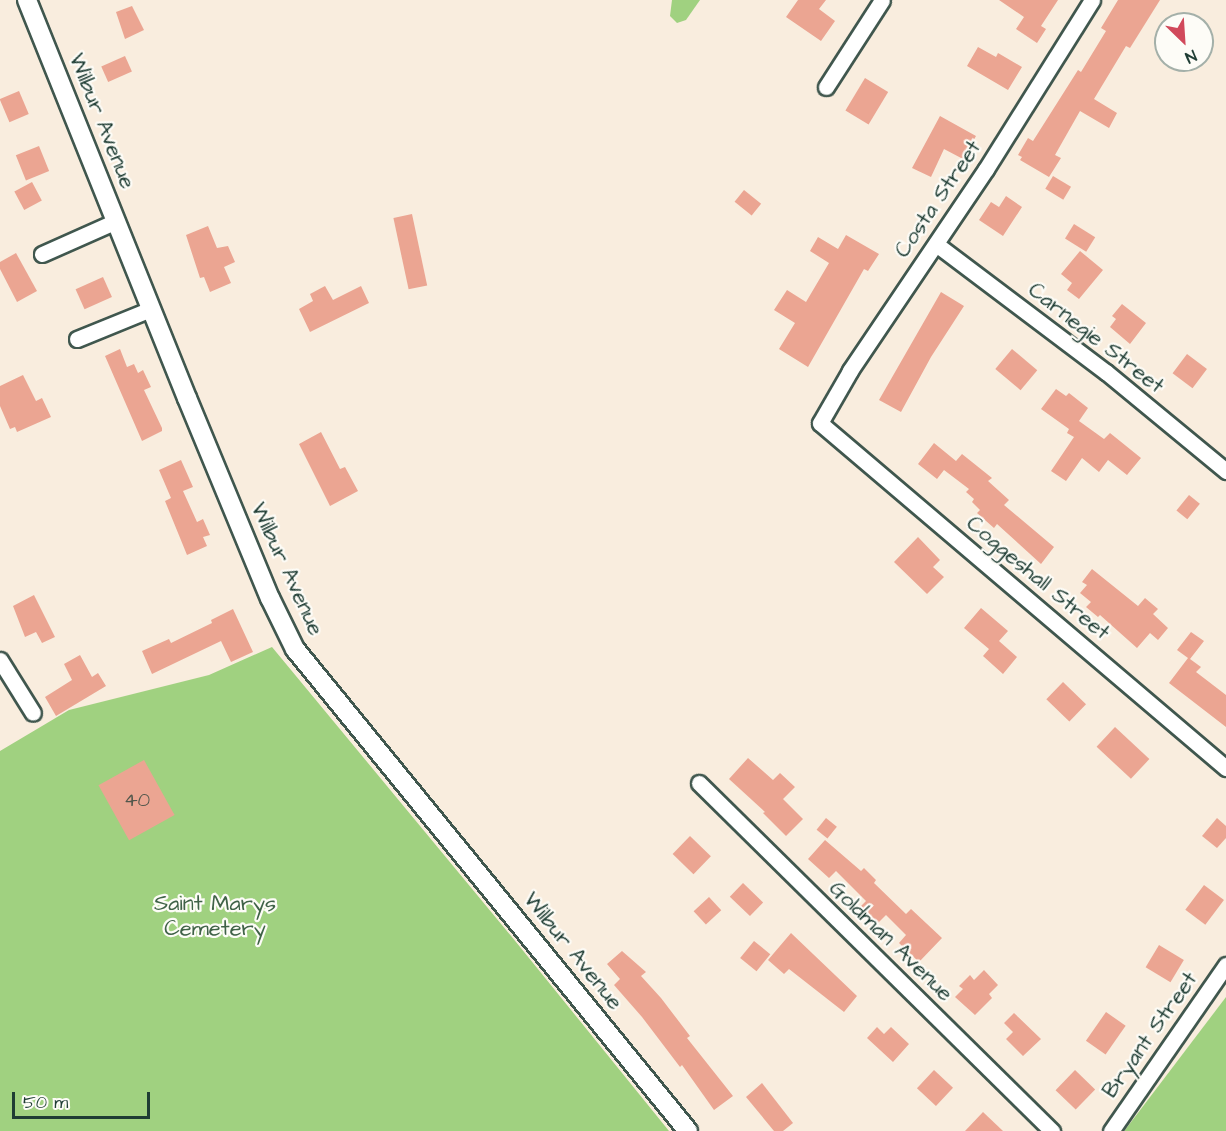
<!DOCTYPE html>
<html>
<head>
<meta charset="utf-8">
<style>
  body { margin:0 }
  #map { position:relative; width:1226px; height:1131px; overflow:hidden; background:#f9edde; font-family:"Architects Daughter",sans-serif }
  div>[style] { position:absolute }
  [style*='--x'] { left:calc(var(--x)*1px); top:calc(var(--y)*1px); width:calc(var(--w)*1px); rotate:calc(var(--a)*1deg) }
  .green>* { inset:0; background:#a0d180 }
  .building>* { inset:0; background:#eba592; transform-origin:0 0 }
  .roads { filter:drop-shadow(2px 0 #40574e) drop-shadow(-2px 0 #40574e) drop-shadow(0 2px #40574e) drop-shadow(0 -2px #40574e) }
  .minor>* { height:15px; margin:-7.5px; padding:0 7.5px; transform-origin:7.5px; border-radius:7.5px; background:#fff }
  .tertiary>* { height:18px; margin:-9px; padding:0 9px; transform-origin:9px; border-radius:9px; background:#fff }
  span { translate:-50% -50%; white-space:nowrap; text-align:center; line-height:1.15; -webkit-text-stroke:4.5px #fdfcf7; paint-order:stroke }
  .number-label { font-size:20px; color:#52574c }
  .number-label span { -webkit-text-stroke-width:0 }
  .street-label { font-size:22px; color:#1f3d34 }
  .park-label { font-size:22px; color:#3f6247 }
  .north { position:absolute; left:1154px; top:12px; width:60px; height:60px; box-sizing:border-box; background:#fdfcf7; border:2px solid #a4b0a9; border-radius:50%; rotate:155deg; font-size:16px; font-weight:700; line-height:24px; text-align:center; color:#1f3d34 }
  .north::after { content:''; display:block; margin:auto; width:21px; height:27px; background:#d1495b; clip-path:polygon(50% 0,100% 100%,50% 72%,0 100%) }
  .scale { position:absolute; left:12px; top:1092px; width:138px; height:27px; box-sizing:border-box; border:3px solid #1f3d34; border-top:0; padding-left:8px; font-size:18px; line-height:21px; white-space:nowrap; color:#1f3d34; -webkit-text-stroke:4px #fdfcf7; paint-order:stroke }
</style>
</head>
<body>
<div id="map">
  <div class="green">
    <div style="clip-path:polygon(672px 0,700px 0,686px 20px,677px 23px,670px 16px)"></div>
    <div style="clip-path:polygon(272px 647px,516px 942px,669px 1131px,0 1131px,0 751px,69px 710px,209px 675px)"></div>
    <div style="clip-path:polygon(1226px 997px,1226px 1131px,1125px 1131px,1125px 1130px)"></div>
  </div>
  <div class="building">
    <div style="clip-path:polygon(798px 0,826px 0,819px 9px,835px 21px,821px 41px,786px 17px)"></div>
    <div style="clip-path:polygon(999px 0,1058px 0,1041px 26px,1046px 29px,1037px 43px,1016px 29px,1024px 17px)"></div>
    <div style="clip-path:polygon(1118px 0,1160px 0,1130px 48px,1126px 46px,1094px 99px,1117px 113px,1109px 128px,1080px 111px,1055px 155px,1061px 158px,1049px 177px,1020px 160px,1022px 157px,1018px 155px,1028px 138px,1033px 141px,1078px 70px,1081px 72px,1106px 31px,1101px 28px)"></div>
    <div style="clip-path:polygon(132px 6px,144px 30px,125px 39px,116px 12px)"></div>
    <div style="clip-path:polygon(978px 47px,996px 57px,998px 53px,1022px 67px,1008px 90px,967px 66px)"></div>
    <div style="left:125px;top:56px;width:17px;height:26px;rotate:66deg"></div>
    <div style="left:865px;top:78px;width:27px;height:38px;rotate:31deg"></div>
    <div style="left:19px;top:91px;width:25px;height:21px;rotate:67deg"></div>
    <div style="clip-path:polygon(940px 116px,976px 136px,963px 159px,944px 149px,931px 177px,912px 168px)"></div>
    <div style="left:39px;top:146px;width:27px;height:25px;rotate:68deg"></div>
    <div style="left:1053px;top:176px;width:21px;height:15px;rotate:31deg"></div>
    <div style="left:32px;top:182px;width:21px;height:20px;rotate:62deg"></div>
    <div style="left:744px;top:190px;width:22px;height:15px;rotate:39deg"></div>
    <div style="clip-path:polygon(1006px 196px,1022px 207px,1003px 236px,979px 220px,991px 202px,999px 207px)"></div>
    <div style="left:412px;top:214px;width:73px;height:19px;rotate:78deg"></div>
    <div style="left:1074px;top:224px;width:25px;height:17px;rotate:32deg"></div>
    <div style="clip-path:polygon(208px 226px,217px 248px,228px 246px,235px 262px,224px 267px,231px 283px,210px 292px,204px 277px,200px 278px,186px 235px)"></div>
    <div style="clip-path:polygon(846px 235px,879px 254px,868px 271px,864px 269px,808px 367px,779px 349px,795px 323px,774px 310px,787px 290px,806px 302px,829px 263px,810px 251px,818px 237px,838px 249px)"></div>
    <div style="clip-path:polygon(1080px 251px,1103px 270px,1079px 299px,1067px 290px,1072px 283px,1061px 274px)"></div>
    <div style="clip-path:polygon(16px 253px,37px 291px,17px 302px,0 269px,0 262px)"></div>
    <div style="left:103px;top:277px;width:22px;height:30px;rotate:66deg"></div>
    <div style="clip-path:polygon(325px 286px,333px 300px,361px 286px,369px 303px,310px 332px,299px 309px,313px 301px,310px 294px)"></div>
    <div style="clip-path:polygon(941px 292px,964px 306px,931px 357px,901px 412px,879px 400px)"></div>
    <div style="clip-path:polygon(1122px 304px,1146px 323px,1130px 344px,1110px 327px,1116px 319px,1112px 316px)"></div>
    <div style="clip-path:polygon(120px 349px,127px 367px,134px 364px,138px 373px,143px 370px,151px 387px,144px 390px,162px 428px,162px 431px,142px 441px,105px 356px)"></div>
    <div style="left:1012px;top:349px;width:33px;height:26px;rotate:40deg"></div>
    <div style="left:1187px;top:354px;width:25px;height:24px;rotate:37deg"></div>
    <div style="clip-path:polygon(23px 375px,36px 401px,42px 398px,51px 417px,17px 432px,15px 427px,10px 429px,0 406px,0 386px)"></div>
    <div style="clip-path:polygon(1056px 389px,1066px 396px,1069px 393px,1088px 408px,1079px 421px,1104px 439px,1110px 433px,1141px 458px,1127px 475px,1108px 460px,1099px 472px,1082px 458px,1066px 481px,1051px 471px,1074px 437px,1067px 433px,1069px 429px,1041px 409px)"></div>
    <div style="clip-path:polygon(321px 432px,340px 469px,345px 467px,358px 491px,330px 506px,299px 444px)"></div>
    <div style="clip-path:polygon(934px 443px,956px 461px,962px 454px,992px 478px,988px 481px,1009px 500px,1004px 505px,1054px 547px,1041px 564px,997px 524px,994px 528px,977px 513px,980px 510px,972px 502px,974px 499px,966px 492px,969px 489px,944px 470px,937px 479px,918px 464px)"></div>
    <div style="clip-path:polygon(181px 460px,193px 487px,183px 491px,197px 522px,203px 519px,210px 535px,203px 537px,207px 546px,187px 555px,165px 501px,171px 498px,159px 470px)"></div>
    <div style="left:1189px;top:495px;width:14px;height:20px;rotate:39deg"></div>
    <div style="clip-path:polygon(918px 537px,940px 560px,933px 567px,944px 577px,927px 594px,894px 562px)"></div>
    <div style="clip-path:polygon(1092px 569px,1138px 606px,1145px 598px,1158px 609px,1153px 614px,1168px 628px,1158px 640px,1150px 633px,1137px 648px,1100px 615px,1098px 617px,1086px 607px,1091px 602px,1080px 593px,1087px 585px,1082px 582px)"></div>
    <div style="clip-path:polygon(34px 595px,55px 637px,42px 643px,36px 632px,25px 637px,13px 606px)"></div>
    <div style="clip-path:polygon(981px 608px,1008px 631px,999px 641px,1017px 657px,1003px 674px,983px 656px,989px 649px,964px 628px)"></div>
    <div style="clip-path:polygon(233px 609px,253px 652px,231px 662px,221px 641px,152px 674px,142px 651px,169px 639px,171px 643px,212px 623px,211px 620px)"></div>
    <div style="clip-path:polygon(1191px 632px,1204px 641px,1190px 659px,1201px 667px,1196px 672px,1226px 695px,1226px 727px,1169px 683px,1188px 658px,1177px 650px)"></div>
    <div style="clip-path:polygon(80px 655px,92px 677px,98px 673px,106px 686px,56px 716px,45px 697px,72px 680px,64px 664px)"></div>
    <div style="left:1063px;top:682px;width:32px;height:24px;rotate:44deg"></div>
    <div style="left:1115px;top:727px;width:47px;height:27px;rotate:43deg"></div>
    <div style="clip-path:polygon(748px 758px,773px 780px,780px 773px,795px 787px,783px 799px,803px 819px,786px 836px,763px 813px,765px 812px,729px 779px)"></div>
    <div style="left:144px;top:760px;width:63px;height:52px;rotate:61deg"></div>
    <div style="left:826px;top:818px;width:14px;height:15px;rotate:39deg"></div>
    <div style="clip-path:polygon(1217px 818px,1226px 826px,1226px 838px,1217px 848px,1202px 836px)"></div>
    <div style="left:690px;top:836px;width:29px;height:25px;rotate:44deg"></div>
    <div style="clip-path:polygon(825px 840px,861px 871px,864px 868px,876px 880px,874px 883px,906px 914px,911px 909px,942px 938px,919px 962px,899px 943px,906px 935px,886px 915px,878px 923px,861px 906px,866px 901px,836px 871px,829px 878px,808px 859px)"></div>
    <div style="left:743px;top:883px;width:28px;height:19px;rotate:44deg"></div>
    <div style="left:1204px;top:885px;width:25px;height:31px;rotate:37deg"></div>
    <div style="left:709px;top:897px;width:18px;height:21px;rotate:47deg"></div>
    <div style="clip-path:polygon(791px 933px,857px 996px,844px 1012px,789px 969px,784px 974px,768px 960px)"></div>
    <div style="left:754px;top:941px;width:21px;height:22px;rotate:39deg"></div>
    <div style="left:1159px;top:945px;width:29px;height:26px;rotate:31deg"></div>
    <div style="clip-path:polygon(622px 951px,646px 972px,641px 976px,661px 998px,690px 1036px,687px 1038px,733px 1096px,714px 1110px,682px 1065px,680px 1067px,642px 1017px,614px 985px,620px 979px,607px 964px)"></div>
    <div style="clip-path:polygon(984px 970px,998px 985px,989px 994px,992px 998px,975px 1015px,955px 997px,963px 989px,959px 986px,970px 975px,974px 980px)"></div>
    <div style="left:1106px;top:1012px;width:24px;height:35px;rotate:35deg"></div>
    <div style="clip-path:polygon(1014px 1013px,1041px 1039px,1023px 1056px,1006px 1039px,1013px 1032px,1004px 1023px)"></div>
    <div style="clip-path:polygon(877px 1027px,884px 1034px,891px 1027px,909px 1044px,893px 1062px,867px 1038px)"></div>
    <div style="left:934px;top:1070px;width:26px;height:25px;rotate:43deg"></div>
    <div style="left:1075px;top:1070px;width:28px;height:28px;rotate:44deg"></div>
    <div style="clip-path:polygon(762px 1083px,793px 1123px,783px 1131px,774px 1131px,746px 1097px)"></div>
    <div style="clip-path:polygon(983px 1112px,1003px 1131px,965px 1131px)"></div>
  </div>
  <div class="roads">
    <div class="minor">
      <div style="--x:1092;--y:0;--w:199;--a:122.1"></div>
      <div style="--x:986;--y:169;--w:244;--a:124"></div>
      <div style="--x:850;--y:371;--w:60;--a:120"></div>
      <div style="--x:820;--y:423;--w:533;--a:40.36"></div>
      <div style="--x:826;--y:87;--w:103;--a:-57.2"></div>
      <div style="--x:936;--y:244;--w:213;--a:37"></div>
      <div style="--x:1106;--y:372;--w:156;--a:39.5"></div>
      <div style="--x:42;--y:254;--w:81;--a:-24"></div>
      <div style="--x:77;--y:339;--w:80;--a:-22.1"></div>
      <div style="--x:0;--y:660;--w:62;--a:58.1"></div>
      <div style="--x:699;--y:783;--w:496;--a:44.6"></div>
      <div style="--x:1111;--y:1131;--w:202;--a:-55.3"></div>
    </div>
    <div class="tertiary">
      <div style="--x:27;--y:0;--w:429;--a:68.1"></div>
      <div style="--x:187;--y:398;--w:217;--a:67.5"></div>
      <div style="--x:270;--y:598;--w:57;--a:63.9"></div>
      <div style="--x:295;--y:649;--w:622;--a:50.81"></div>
    </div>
  </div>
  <div class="number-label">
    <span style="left:137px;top:800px">40</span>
  </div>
  <div class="street-label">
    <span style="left:102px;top:121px;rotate:68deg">Wilbur Avenue</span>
    <span style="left:938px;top:199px;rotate:-56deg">Costa Street</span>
    <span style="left:1096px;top:338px;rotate:38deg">Carnegie Street</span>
    <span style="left:287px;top:569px;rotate:65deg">Wilbur Avenue</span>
    <span style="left:1038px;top:578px;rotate:40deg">Coggeshall Street</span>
    <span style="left:891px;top:941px;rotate:44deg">Goldman Avenue</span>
    <span style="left:573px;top:951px;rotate:51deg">Wilbur Avenue</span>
    <span style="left:1150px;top:1035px;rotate:-55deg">Bryant Street</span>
  </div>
  <div class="park-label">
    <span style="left:215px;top:916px">Saint Marys<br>Cemetery</span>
  </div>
  <div class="north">N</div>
  <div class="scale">50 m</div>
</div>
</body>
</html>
